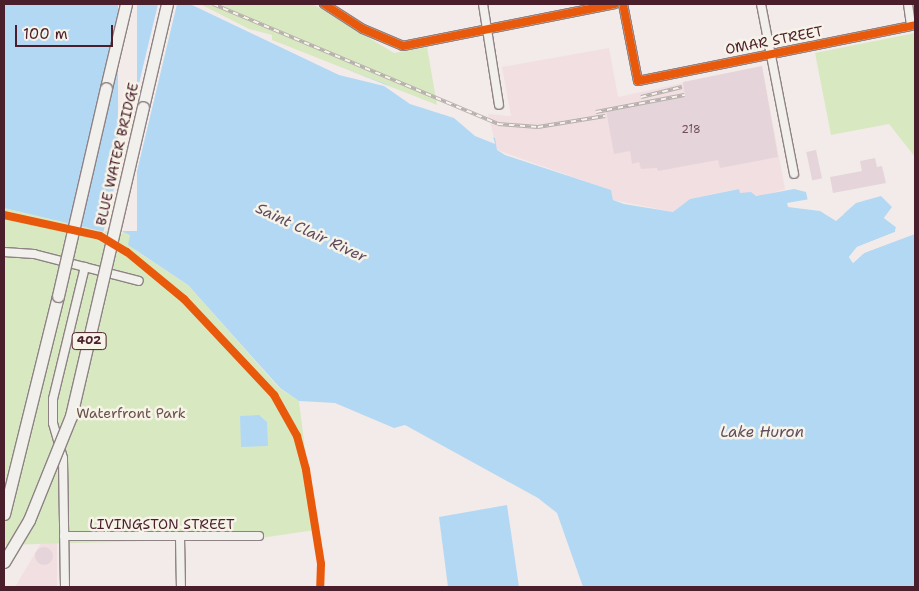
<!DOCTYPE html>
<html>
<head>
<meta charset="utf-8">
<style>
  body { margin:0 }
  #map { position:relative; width:919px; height:591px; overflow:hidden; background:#f3ebe9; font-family:"Shantell Sans",sans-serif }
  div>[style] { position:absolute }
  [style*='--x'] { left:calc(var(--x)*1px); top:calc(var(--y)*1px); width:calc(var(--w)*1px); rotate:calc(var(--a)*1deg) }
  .built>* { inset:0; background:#f2dfe1 }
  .green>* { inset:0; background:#d8e9c2 }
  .water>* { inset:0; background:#b3d8f3 }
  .pier>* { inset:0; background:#f3ebe9; transform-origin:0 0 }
  .building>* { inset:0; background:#e5d5da; transform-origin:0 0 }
  .round { border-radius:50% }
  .roads { filter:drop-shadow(1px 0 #8e8284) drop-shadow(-1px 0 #8e8284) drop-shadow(0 1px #8e8284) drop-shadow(0 -1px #8e8284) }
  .minor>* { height:8px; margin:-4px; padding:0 4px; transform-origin:4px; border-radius:4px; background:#f2f0ec }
  .highway>* { height:11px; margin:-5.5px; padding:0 5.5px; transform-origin:5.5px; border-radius:5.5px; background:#f2f0ec }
  .rail>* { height:4px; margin-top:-2px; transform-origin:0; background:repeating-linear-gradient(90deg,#f7f3e8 0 5.5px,#b6afae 0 11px); box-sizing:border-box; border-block:1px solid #b6afae }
  .bridges { filter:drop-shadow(1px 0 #8e8284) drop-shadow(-1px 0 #8e8284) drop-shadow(0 1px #8e8284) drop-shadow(0 -1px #8e8284) }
  .highway-bridge>* { height:11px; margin:-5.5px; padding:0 5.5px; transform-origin:5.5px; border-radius:5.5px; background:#f2f0ec }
  .cycleway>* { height:8px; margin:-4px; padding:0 4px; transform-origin:4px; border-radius:4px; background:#e8590c }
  span { translate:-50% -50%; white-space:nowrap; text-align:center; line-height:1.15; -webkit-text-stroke:5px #f7f3e8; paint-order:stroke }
  .number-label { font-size:11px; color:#724e58 }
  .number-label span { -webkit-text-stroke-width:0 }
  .shield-label span { padding:1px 4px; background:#f7f3e8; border:1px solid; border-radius:4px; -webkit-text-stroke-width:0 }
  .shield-label { font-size:12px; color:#4a1f2b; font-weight:700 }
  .street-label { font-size:14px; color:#4a1f2b }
  .park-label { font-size:14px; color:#685149 }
  .water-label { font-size:15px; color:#5e4b5e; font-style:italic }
  .frame { position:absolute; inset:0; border:5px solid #4a1f2b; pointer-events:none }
  .scale { position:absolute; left:15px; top:25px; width:98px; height:22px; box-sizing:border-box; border:2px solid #4a1f2b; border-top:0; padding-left:6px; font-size:15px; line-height:18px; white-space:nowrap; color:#4a1f2b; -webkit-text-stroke:4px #f7f3e8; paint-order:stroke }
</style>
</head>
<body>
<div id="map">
  <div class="built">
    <div style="clip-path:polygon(609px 48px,618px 97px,762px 66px,785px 189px,762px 196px,740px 194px,739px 189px,727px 191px,690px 199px,673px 212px,613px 200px,610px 190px,497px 150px,488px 114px,511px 116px,502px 67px)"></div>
    <div style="clip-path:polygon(41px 543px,57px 543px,57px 587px,15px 587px)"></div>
  </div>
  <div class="green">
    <div style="clip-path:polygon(195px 4px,313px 4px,394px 53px,427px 47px,438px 110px,248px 31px)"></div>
    <div style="clip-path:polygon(915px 33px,915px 157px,889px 124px,831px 135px,815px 53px)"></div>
    <div style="clip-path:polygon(4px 208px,105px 232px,107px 225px,131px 235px,135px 250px,188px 285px,279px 388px,299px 401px,315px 530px,261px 538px,4px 545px)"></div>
  </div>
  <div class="water">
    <div style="clip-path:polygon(4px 4px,195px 4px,269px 41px,383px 83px,495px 138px,497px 150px,505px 155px,611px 190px,613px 200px,624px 204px,673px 212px,690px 199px,739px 189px,740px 193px,751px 192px,756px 196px,794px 189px,806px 192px,808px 201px,839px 218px,856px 203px,881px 196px,892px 207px,884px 218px,896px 227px,895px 232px,857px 247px,849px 257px,853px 263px,864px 253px,915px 234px,915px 587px,583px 587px,557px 513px,538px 498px,405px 425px,394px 428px,335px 403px,299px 401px,280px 388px,188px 285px,128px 245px,130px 235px,107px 225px,105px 232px,4px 208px)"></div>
    <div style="clip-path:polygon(259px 415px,267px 422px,268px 446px,241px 447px,240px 416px)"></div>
    <div style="clip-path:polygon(507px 505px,519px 587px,448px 587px,439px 517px)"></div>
  </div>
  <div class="pier">
    <div style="left:118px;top:4px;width:19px;height:227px"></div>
    <div style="clip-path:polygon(158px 4px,177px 4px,122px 234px,109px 228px,103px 234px)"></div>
    <div style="clip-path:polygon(190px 4px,200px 4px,249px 29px,272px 35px,272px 40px,465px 116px,491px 128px,495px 144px,475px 136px,454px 118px,410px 104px,384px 86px,339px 75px)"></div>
    <div style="clip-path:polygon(810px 199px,833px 207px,839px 214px,844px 214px,836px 221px,820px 211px,788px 207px,787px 203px)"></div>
    <div style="clip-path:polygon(894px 205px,887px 219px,899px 226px,897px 233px,859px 249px,852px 259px,863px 250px,899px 239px,864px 253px,853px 263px,849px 257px,857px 247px,895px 232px,896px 227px,884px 218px)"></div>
  </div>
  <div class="building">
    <div style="clip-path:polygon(762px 66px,778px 157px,720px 168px,718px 160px,658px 171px,657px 168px,641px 169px,639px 162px,632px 164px,630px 151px,614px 154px,606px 110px,685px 96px,683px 82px)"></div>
    <div style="left:816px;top:150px;width:29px;height:10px;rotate:78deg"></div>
    <div style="clip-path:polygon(875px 158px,877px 167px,882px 166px,886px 183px,833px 193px,830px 177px,862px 171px,860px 161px)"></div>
    <div class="round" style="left:35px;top:547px;width:18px;height:18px"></div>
  </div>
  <div class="roads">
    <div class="minor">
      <div style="--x:324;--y:4;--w:46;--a:32.7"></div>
      <div style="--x:363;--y:29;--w:43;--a:23"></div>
      <div style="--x:403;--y:46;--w:216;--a:-11.2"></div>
      <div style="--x:483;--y:4;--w:102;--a:81"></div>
      <div style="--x:623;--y:4;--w:78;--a:79"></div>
      <div style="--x:638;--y:81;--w:283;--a:-11.4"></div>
      <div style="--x:761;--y:4;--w:173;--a:79"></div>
      <div style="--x:908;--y:4;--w:22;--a:82"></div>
      <div style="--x:4;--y:252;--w:30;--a:4"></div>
      <div style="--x:34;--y:254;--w:108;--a:14.4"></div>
      <div style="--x:64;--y:536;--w:195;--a:0"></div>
      <div style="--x:180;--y:537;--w:50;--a:88.9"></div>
      <div style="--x:65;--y:587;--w:129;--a:-90.9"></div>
      <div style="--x:63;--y:458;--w:36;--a:-106"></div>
      <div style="--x:53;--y:423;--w:24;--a:-90"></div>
      <div style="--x:53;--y:399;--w:136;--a:-76.4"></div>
    </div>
    <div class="highway">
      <div style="--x:106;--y:88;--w:86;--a:-76.6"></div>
      <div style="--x:143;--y:107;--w:106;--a:-76.9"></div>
      <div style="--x:4;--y:514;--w:225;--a:-76.1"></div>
    </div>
  </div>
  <div class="rail">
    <div style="--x:213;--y:4;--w:309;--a:22.8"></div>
    <div style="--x:498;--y:124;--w:40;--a:4.3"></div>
    <div style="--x:538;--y:127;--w:68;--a:-9.3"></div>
    <div style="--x:641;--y:97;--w:42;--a:-13.7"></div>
    <div style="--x:596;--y:112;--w:90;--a:-10.9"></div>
  </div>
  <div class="bridges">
    <div class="highway-bridge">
      <div style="--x:58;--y:296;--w:213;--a:-77"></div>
      <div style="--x:4;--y:562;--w:49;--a:-59.2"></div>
      <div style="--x:29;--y:520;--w:112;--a:-68"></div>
      <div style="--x:71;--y:416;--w:317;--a:-76.9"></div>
    </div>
  </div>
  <div class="cycleway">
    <div style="--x:324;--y:4;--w:46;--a:32.7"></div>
    <div style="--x:363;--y:29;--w:43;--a:23"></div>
    <div style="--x:403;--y:46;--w:216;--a:-11.2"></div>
    <div style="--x:623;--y:4;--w:78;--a:79"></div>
    <div style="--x:638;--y:81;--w:283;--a:-11.4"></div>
    <div style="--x:4;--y:215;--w:98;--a:12.3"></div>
    <div style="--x:100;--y:236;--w:31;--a:31"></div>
    <div style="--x:127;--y:252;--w:74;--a:39.5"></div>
    <div style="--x:184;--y:299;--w:132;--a:46.8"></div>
    <div style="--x:274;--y:395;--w:47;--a:60.7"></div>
    <div style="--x:297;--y:436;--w:35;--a:75"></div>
    <div style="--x:306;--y:470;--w:95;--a:80.9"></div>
    <div style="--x:321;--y:564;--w:23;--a:92"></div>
  </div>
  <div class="number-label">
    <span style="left:691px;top:130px">218</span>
  </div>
  <div class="shield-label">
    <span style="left:89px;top:341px">402</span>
  </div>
  <div class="street-label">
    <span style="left:774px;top:40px;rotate:-11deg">OMAR STREET</span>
    <span style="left:117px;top:154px;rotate:-77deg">BLUE WATER BRIDGE</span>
    <span style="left:162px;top:524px">LIVINGSTON STREET</span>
  </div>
  <div class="park-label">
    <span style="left:131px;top:413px">Waterfront Park</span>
  </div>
  <div class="water-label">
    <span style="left:311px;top:233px;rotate:25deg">Saint Clair River</span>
    <span style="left:762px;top:433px">Lake Huron</span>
  </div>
  <div class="frame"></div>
  <div class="scale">100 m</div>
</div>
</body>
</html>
